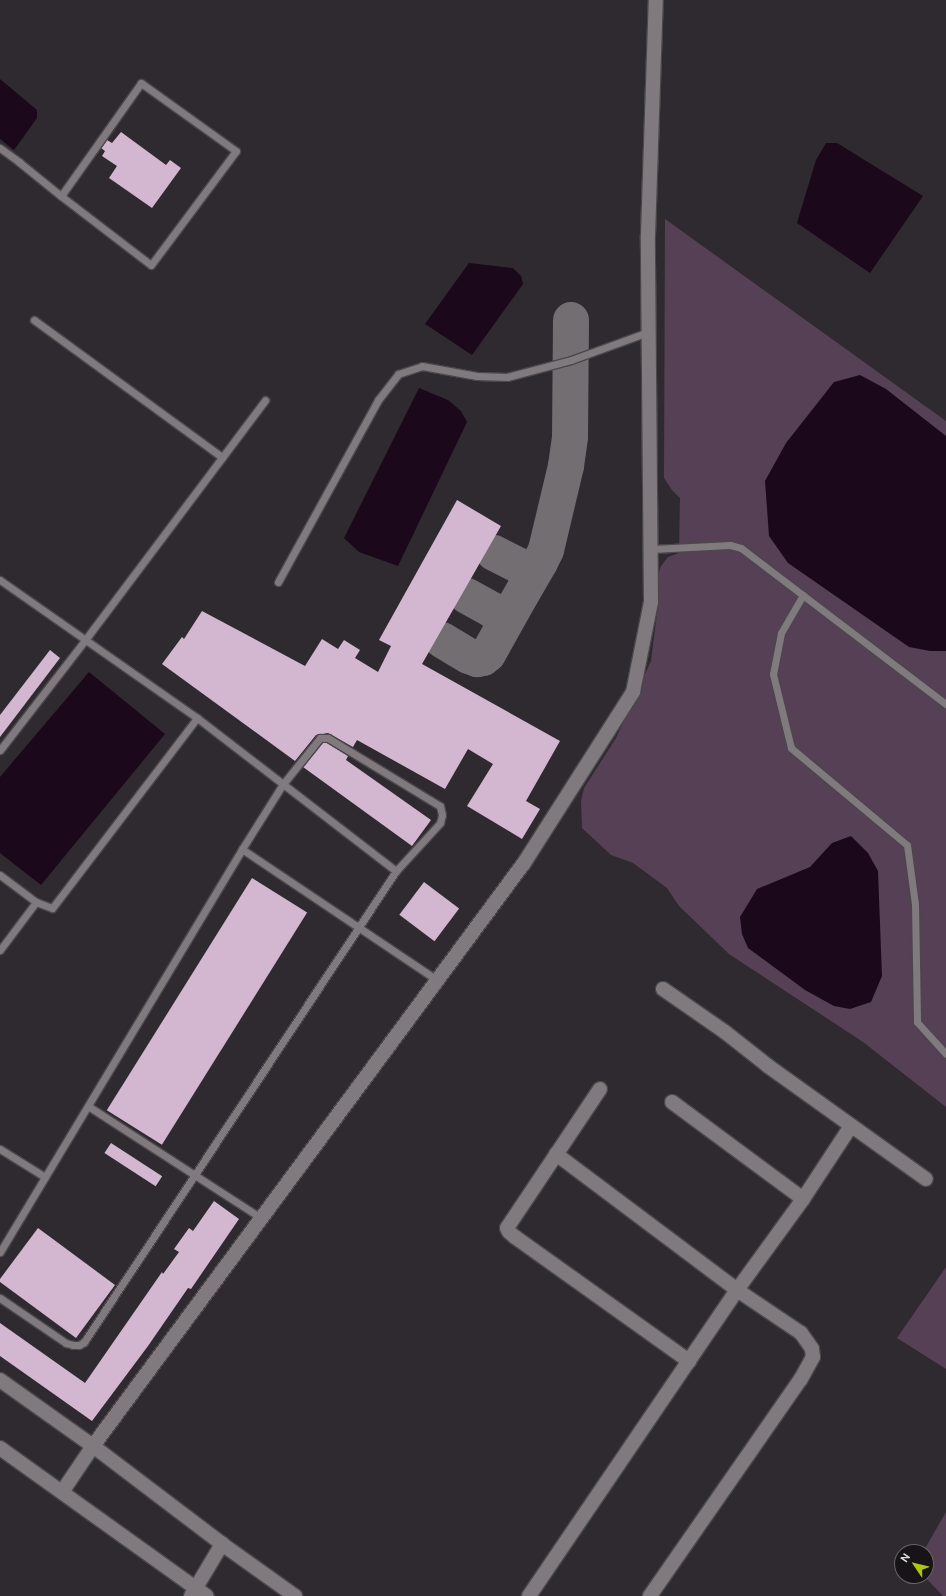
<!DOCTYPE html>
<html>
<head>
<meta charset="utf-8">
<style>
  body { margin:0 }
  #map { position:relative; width:946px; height:1596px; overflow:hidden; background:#2f2a2f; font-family:Ubuntu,sans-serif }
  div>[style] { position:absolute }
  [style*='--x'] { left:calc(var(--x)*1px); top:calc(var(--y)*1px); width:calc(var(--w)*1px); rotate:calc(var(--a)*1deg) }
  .green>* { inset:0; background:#564055 }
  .water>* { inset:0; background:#1c081b }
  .taxiway>* { height:36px; margin:-18px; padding:0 18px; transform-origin:18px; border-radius:18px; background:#726e72 }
  .building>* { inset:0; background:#d3b7d1; transform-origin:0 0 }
  .roads { filter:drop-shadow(1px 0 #4b474a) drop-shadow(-1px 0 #4b474a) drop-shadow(0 1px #4b474a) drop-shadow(0 -1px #4b474a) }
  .service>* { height:7px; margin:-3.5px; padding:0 3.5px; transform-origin:3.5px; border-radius:3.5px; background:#807a7f }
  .minor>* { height:14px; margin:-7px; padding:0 7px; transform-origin:7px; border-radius:7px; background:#807a7f }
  span { translate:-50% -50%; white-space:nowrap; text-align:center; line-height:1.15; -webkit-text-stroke:4px #161416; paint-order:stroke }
  .north { position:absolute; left:894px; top:1544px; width:40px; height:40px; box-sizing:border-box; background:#161416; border:1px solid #666366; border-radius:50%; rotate:305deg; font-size:11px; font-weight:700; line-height:16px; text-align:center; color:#dedadd }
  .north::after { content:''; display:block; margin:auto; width:14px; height:18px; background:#acc613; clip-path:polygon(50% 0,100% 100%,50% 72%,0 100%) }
</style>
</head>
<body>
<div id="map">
  <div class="green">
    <div style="clip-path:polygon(665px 219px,946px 421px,946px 1107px,863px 1042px,729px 954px,679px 906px,667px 888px,633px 863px,611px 855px,582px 828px,581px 801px,584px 788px,616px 738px,651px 661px,657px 613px,657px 577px,661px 566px,668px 557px,679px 553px,680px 498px,672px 490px,664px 478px)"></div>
    <div style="clip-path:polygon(946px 1267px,946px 1369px,897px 1338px)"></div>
    <div style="clip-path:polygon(946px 1512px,946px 1596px,943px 1596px,924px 1576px,926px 1576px,926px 1552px,923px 1552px)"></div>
  </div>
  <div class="water">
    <div style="clip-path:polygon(0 79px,37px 110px,37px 118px,14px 150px,0 139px)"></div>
    <div style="clip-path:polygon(826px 143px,837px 143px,923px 196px,870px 273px,797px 223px,816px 160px)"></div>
    <div style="clip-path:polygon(469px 263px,513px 268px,521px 276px,523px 284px,472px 355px,425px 324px)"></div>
    <div style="clip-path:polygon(860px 375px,886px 389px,946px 436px,946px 651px,930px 651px,909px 647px,788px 563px,769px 536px,765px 481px,786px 443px,834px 382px)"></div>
    <div style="clip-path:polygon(419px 388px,448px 400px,461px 411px,467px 422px,398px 566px,359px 552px,344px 538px)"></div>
    <div style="clip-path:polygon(89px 672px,165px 734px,41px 885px,0 853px,0 777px)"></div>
    <div style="clip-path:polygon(851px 836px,868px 853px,878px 871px,882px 976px,871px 1002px,850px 1009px,834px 1006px,805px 990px,748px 948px,742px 934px,740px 917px,757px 889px,810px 867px,832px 843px)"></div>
  </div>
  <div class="taxiway">
    <div style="--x:494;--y:553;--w:35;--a:27"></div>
    <div style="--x:525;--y:569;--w:8;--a:0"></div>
    <div style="--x:533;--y:569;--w:10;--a:-45"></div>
    <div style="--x:540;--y:562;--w:13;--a:-63"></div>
    <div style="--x:546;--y:550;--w:86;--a:-76.6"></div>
    <div style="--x:566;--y:466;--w:30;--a:-82"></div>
    <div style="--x:570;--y:436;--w:116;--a:-89.5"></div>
    <div style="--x:467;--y:596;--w:29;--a:29"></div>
    <div style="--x:492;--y:610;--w:9;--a:18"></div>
    <div style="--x:501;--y:613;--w:7;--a:0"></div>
    <div style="--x:508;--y:613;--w:6;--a:-39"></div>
    <div style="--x:513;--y:609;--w:54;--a:-60.1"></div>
    <div style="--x:442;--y:640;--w:31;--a:31"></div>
    <div style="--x:469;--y:656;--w:9;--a:21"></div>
    <div style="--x:477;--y:659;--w:6;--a:-9"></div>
    <div style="--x:483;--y:658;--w:6;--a:-39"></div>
    <div style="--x:488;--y:654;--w:51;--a:-60.9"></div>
  </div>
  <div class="building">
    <div style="clip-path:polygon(121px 132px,166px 165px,170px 160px,181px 168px,152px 208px,109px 178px,117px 166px,102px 156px,105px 151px,101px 148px,107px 140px,112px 143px)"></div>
    <div style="clip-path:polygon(457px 500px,501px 526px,422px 664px,560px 741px,526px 801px,540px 809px,522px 839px,467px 806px,493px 764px,468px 749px,445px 789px,357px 740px,353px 747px,328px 733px,316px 735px,295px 761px,162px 664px,182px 637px,184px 639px,202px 611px,305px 666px,322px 639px,338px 649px,344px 640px,360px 650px,355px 658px,378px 672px,391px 646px,379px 640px)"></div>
    <div style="clip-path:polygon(50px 650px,60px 658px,0 737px,0 715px)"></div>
    <div style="clip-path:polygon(322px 743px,327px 743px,348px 756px,346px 760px,431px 820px,412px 846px,303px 767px)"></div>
    <div style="left:252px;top:878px;width:65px;height:274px;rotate:32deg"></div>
    <div style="left:424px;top:882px;width:44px;height:41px;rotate:37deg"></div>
    <div style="left:111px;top:1143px;width:61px;height:12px;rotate:33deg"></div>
    <div style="clip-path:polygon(214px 1201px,239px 1219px,191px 1289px,188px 1288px,148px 1346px,92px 1421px,0 1356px,0 1323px,85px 1383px,162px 1272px,163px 1274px,179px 1252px,174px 1249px,189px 1228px,193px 1231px)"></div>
    <div style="clip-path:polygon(38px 1228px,115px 1285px,76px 1338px,0 1282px,0 1279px)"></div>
  </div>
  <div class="roads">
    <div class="service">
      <div style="--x:0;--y:148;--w:24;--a:36"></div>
      <div style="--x:19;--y:162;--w:54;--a:39"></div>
      <div style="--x:61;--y:196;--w:113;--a:37.5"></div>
      <div style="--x:151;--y:265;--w:142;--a:-53.3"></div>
      <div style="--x:236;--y:151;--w:117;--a:-144.4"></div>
      <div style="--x:141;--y:83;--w:138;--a:125.3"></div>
      <div style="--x:34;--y:320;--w:233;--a:36.1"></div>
      <div style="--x:652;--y:549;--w:78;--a:-2.9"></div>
      <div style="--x:730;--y:545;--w:11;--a:15"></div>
      <div style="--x:741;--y:548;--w:258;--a:37.3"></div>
      <div style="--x:0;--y:580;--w:241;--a:35"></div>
      <div style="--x:197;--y:718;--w:239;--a:127.3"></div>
      <div style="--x:52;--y:908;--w:17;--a:-159"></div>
      <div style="--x:36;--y:902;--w:60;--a:126.9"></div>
      <div style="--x:278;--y:582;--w:208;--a:-61.2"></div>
      <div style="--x:378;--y:400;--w:33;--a:-52"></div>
      <div style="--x:398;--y:374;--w:25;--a:-18"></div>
      <div style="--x:422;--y:366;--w:56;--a:10.3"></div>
      <div style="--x:477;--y:376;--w:30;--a:2"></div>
      <div style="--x:507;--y:377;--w:66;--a:-14.9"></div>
      <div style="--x:571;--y:360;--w:82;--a:-20"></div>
      <div style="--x:803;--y:595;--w:44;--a:120.1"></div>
      <div style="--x:781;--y:633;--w:42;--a:101"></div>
      <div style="--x:773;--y:674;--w:76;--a:76.3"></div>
      <div style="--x:791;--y:748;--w:151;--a:39.9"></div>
      <div style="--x:907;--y:845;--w:60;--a:82.3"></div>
      <div style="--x:915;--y:904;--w:118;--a:89"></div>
      <div style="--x:917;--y:1022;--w:43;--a:47.8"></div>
      <div style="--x:0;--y:750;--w:139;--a:-52.3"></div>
      <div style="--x:85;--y:640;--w:300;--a:-53.1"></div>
      <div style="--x:242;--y:849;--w:235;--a:33.9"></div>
      <div style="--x:0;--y:875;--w:45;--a:36.9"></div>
      <div style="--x:88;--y:1106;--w:206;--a:32.9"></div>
      <div style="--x:0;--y:1149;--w:53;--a:31.9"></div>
      <div style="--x:0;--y:1252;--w:470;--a:-59"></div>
      <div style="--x:242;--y:849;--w:77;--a:-57.8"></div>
      <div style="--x:283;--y:784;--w:59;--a:-51.2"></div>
      <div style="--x:320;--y:738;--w:8;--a:0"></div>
      <div style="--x:328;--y:738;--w:131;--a:31.3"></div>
      <div style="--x:440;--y:806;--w:9;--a:77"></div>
      <div style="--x:442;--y:815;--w:8;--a:104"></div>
      <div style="--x:440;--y:823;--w:65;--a:132.5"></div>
      <div style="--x:0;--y:1298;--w:80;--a:34.3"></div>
      <div style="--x:66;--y:1343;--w:7;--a:16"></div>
      <div style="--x:73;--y:1345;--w:6;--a:0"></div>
      <div style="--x:79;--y:1345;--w:6;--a:-31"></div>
      <div style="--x:84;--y:1342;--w:565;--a:-56.48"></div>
      <div style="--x:396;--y:871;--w:251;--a:-142.4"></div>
    </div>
    <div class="minor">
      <div style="--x:663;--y:989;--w:75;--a:34.7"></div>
      <div style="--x:725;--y:1032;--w:55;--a:38.3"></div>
      <div style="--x:768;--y:1066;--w:194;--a:35.6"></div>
      <div style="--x:600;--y:1089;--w:167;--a:123.8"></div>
      <div style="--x:507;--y:1228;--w:4;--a:63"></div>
      <div style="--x:509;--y:1232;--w:8;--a:40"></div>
      <div style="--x:515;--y:1237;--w:214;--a:35.5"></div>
      <div style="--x:672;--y:1102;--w:163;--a:36.5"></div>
      <div style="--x:556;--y:1154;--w:226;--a:36.9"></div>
      <div style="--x:737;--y:1290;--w:77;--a:33.9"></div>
      <div style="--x:801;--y:1333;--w:19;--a:55"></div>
      <div style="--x:812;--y:1349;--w:8;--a:83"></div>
      <div style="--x:813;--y:1357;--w:26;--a:119"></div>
      <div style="--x:800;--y:1380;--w:263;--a:124.8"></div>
      <div style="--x:0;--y:1380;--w:114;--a:35.4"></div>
      <div style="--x:93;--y:1446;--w:162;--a:37.2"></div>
      <div style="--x:222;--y:1544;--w:90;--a:35.5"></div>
      <div style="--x:0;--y:1448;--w:254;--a:35.6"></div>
      <div style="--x:62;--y:1492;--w:55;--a:-56"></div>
      <div style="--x:93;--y:1446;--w:725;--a:-53.53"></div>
      <div style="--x:524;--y:863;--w:203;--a:-57.5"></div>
      <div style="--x:633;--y:692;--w:92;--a:-78.7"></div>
      <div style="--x:651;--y:602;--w:367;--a:-90.5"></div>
      <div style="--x:648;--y:235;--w:235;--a:-88.1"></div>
      <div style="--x:191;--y:1596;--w:61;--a:-59.2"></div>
      <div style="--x:529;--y:1596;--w:370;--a:-55.8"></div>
      <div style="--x:737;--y:1290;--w:112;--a:-54"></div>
      <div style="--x:803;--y:1199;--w:87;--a:-56.7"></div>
    </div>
  </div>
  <div class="north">N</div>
</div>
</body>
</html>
